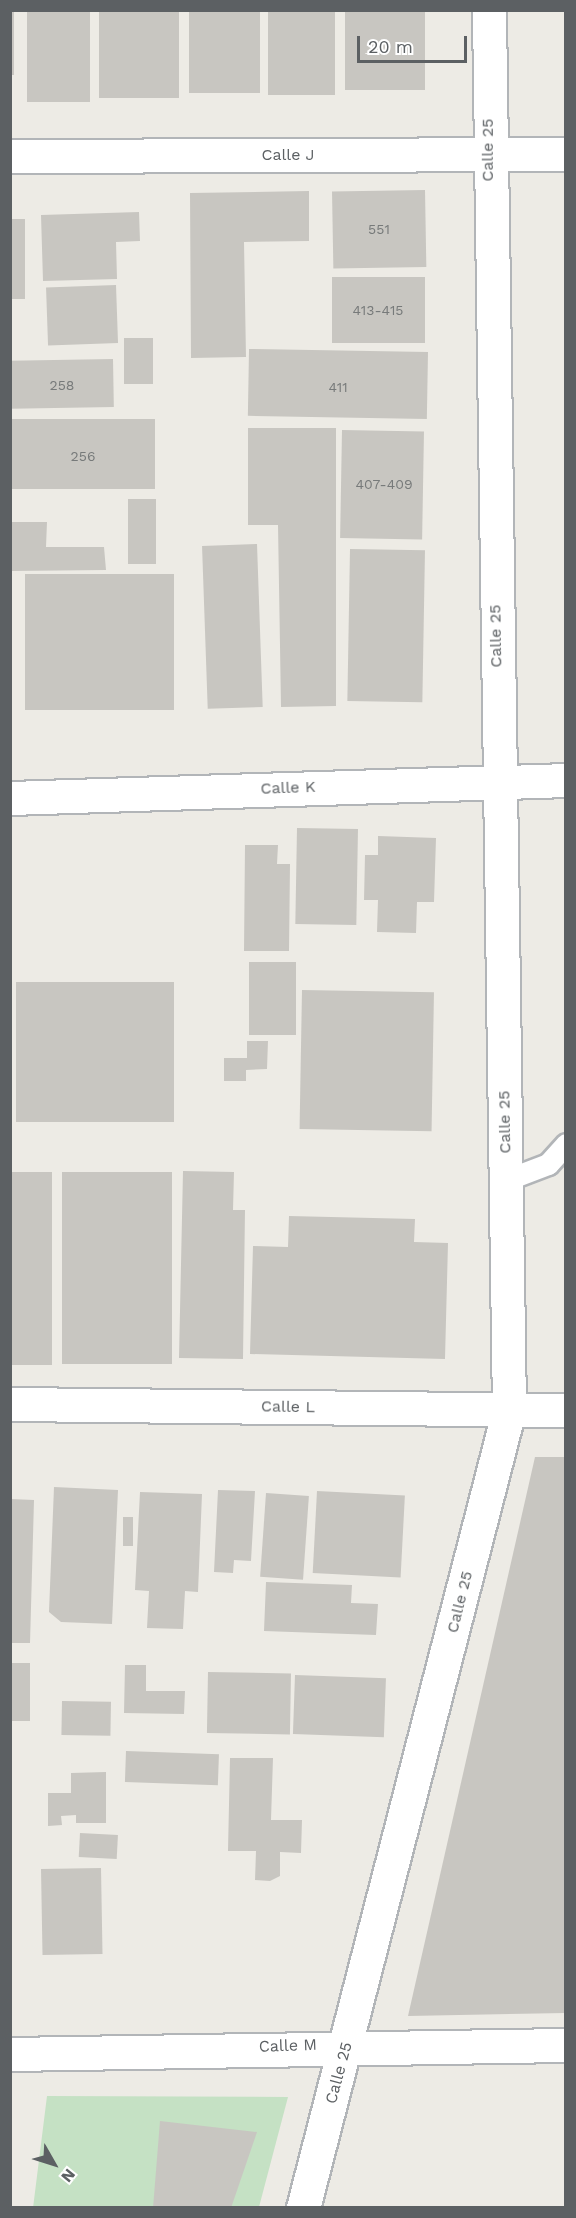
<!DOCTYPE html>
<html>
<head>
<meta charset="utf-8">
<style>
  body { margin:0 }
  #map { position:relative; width:576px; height:2218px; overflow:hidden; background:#edebe5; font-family:"Work Sans",sans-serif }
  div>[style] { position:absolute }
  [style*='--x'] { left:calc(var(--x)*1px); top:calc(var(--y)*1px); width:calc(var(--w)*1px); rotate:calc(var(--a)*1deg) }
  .green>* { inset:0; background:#c5e1c4 }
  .building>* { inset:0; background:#c8c6c1; transform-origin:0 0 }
  .roads { filter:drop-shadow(2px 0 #b2b5b8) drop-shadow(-2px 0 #b2b5b8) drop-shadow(0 2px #b2b5b8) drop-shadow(0 -2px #b2b5b8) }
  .lane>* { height:21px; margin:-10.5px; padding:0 10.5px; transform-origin:10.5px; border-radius:10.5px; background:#fff }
  .street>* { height:33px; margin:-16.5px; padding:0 16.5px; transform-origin:16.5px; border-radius:16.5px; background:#fff }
  .secondary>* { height:33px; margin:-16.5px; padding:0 16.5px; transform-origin:16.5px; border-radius:16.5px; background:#fff }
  span { translate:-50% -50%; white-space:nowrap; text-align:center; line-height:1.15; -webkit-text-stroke:6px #fff; paint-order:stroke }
  .number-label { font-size:14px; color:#777a7a }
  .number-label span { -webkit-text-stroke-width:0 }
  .street-label { font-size:16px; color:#5c6063 }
  .frame { position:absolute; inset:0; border:12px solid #5c6063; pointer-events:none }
  .north { position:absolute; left:24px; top:2134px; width:60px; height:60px; -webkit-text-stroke:4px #fff; paint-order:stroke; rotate:129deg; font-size:16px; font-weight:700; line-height:24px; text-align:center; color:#5c6063 }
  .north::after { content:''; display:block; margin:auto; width:21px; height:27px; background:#5c6063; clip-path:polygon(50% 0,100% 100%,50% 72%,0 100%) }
  .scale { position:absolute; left:357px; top:36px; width:110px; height:27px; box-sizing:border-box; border:3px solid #5c6063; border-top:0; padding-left:8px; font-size:18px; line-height:21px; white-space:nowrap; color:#5c6063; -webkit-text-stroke:4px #fff; paint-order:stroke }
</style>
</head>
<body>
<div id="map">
  <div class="green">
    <div style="clip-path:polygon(47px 2096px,288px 2097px,259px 2207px,33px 2208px)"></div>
  </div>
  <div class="building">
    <div style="left:10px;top:10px;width:4px;height:65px"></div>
    <div style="left:27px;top:10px;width:63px;height:92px"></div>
    <div style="left:99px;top:10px;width:80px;height:88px"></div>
    <div style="left:189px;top:10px;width:71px;height:83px"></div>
    <div style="left:268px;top:10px;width:67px;height:85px"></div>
    <div style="left:345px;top:10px;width:80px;height:80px"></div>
    <div style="left:425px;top:190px;width:77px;height:93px;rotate:89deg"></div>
    <div style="clip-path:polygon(309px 191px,309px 241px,244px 242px,246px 357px,191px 358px,190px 193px)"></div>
    <div style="clip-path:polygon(139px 212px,140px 241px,116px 242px,117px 279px,43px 281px,41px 215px)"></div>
    <div style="left:25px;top:219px;width:80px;height:15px;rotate:90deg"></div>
    <div style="left:332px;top:277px;width:93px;height:66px"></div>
    <div style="left:116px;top:285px;width:58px;height:70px;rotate:88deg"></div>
    <div style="left:153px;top:338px;width:46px;height:29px;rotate:90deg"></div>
    <div style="left:428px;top:352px;width:67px;height:179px;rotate:91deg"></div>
    <div style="left:113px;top:359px;width:48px;height:103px;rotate:89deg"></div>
    <div style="left:155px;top:419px;width:70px;height:145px;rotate:90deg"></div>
    <div style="clip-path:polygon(248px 428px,336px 428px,336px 706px,281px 707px,278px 525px,248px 525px)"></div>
    <div style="left:342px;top:430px;width:82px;height:108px;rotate:1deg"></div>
    <div style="left:128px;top:499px;width:28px;height:65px"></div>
    <div style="clip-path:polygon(10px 522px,47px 522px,46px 547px,104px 547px,106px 570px,10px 571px)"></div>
    <div style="left:257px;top:544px;width:163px;height:55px;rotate:88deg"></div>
    <div style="left:350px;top:549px;width:75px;height:152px;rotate:1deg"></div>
    <div style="left:174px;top:574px;width:136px;height:149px;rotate:90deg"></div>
    <div style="left:297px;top:828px;width:61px;height:96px;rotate:1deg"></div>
    <div style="clip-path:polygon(378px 836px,436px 838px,434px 902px,417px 902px,416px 933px,377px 932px,378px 900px,364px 900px,365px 855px,378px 855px)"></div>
    <div style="clip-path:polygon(245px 845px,278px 845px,277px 864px,290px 864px,289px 951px,244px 951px)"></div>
    <div style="left:249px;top:962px;width:47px;height:73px"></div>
    <div style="left:174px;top:982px;width:140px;height:158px;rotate:90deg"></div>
    <div style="left:302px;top:990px;width:132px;height:139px;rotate:1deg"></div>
    <div style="clip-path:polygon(247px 1041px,268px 1041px,267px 1069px,246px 1070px,246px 1081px,224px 1081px,224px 1058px,247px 1058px)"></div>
    <div style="clip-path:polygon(183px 1171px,234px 1172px,233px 1210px,245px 1210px,243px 1359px,179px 1358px)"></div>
    <div style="left:10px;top:1172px;width:42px;height:193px"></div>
    <div style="left:62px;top:1172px;width:110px;height:192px"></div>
    <div style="clip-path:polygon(289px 1216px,415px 1219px,414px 1242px,448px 1243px,445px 1359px,250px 1354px,253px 1246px,288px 1247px)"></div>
    <div style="clip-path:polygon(535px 1457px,566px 1457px,566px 2013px,408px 2016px)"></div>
    <div style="clip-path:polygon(54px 1487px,118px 1490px,112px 1624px,61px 1622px,49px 1612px)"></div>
    <div style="clip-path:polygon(218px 1490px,255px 1491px,251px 1561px,234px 1560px,233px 1573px,214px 1572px)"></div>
    <div style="left:317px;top:1491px;width:88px;height:82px;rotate:3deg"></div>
    <div style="clip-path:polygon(140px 1492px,202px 1494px,198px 1592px,185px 1591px,183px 1629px,147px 1628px,149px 1591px,135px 1590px)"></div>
    <div style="left:266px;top:1493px;width:43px;height:84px;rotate:4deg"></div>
    <div style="clip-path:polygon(10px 1499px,34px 1500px,30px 1643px,10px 1643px)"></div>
    <div style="left:123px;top:1517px;width:10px;height:29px"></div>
    <div style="clip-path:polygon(266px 1582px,352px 1585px,351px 1603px,378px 1604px,376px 1635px,264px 1631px)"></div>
    <div style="left:10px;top:1663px;width:20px;height:58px"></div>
    <div style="clip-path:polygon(125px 1665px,146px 1665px,146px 1691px,185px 1691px,184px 1714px,124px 1713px)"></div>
    <div style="left:208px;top:1672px;width:83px;height:61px;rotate:1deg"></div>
    <div style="left:295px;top:1675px;width:91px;height:59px;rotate:2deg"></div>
    <div style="left:62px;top:1701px;width:49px;height:34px;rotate:1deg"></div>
    <div style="left:126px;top:1751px;width:93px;height:31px;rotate:2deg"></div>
    <div style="clip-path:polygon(230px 1758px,273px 1758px,271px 1820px,302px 1820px,301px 1853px,280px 1852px,280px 1876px,270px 1881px,255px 1880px,256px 1851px,228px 1851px)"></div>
    <div style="clip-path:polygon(106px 1772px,106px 1823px,76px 1823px,76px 1815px,61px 1816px,62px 1825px,48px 1826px,48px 1793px,71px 1793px,71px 1773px)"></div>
    <div style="left:80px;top:1833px;width:38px;height:24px;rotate:3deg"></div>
    <div style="left:101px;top:1868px;width:86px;height:60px;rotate:89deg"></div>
    <div style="clip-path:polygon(160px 2121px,257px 2132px,231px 2208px,153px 2208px)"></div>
  </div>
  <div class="roads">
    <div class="lane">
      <div style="--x:506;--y:1180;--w:45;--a:-20.9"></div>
      <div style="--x:548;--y:1164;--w:27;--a:-48"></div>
    </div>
    <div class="street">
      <div style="--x:10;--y:798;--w:556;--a:-1.85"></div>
    </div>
    <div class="secondary">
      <div style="--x:10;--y:156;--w:556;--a:-0.21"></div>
      <div style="--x:10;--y:1404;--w:556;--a:0.62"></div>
      <div style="--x:10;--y:2054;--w:556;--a:-0.93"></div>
      <div style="--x:303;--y:2208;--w:824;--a:-75.53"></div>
      <div style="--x:509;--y:1410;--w:1400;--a:-90.82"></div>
    </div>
  </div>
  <div class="number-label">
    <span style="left:379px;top:229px">551</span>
    <span style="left:378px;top:310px">413-415</span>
    <span style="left:62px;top:385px">258</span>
    <span style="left:338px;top:387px">411</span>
    <span style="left:83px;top:456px">256</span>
    <span style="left:384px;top:484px">407-409</span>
  </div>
  <div class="street-label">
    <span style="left:488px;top:150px;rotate:-90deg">Calle 25</span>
    <span style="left:288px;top:155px">Calle J</span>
    <span style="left:496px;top:636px;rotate:-91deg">Calle 25</span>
    <span style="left:288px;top:788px;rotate:-2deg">Calle K</span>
    <span style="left:505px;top:1122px;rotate:-91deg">Calle 25</span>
    <span style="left:288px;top:1407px;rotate:1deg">Calle L</span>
    <span style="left:460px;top:1602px;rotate:-76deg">Calle 25</span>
    <span style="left:288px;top:2046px;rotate:-2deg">Calle M</span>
    <span style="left:339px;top:2073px;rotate:-75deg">Calle 25</span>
  </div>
  <div class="frame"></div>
  <div class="north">N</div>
  <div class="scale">20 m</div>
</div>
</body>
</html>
